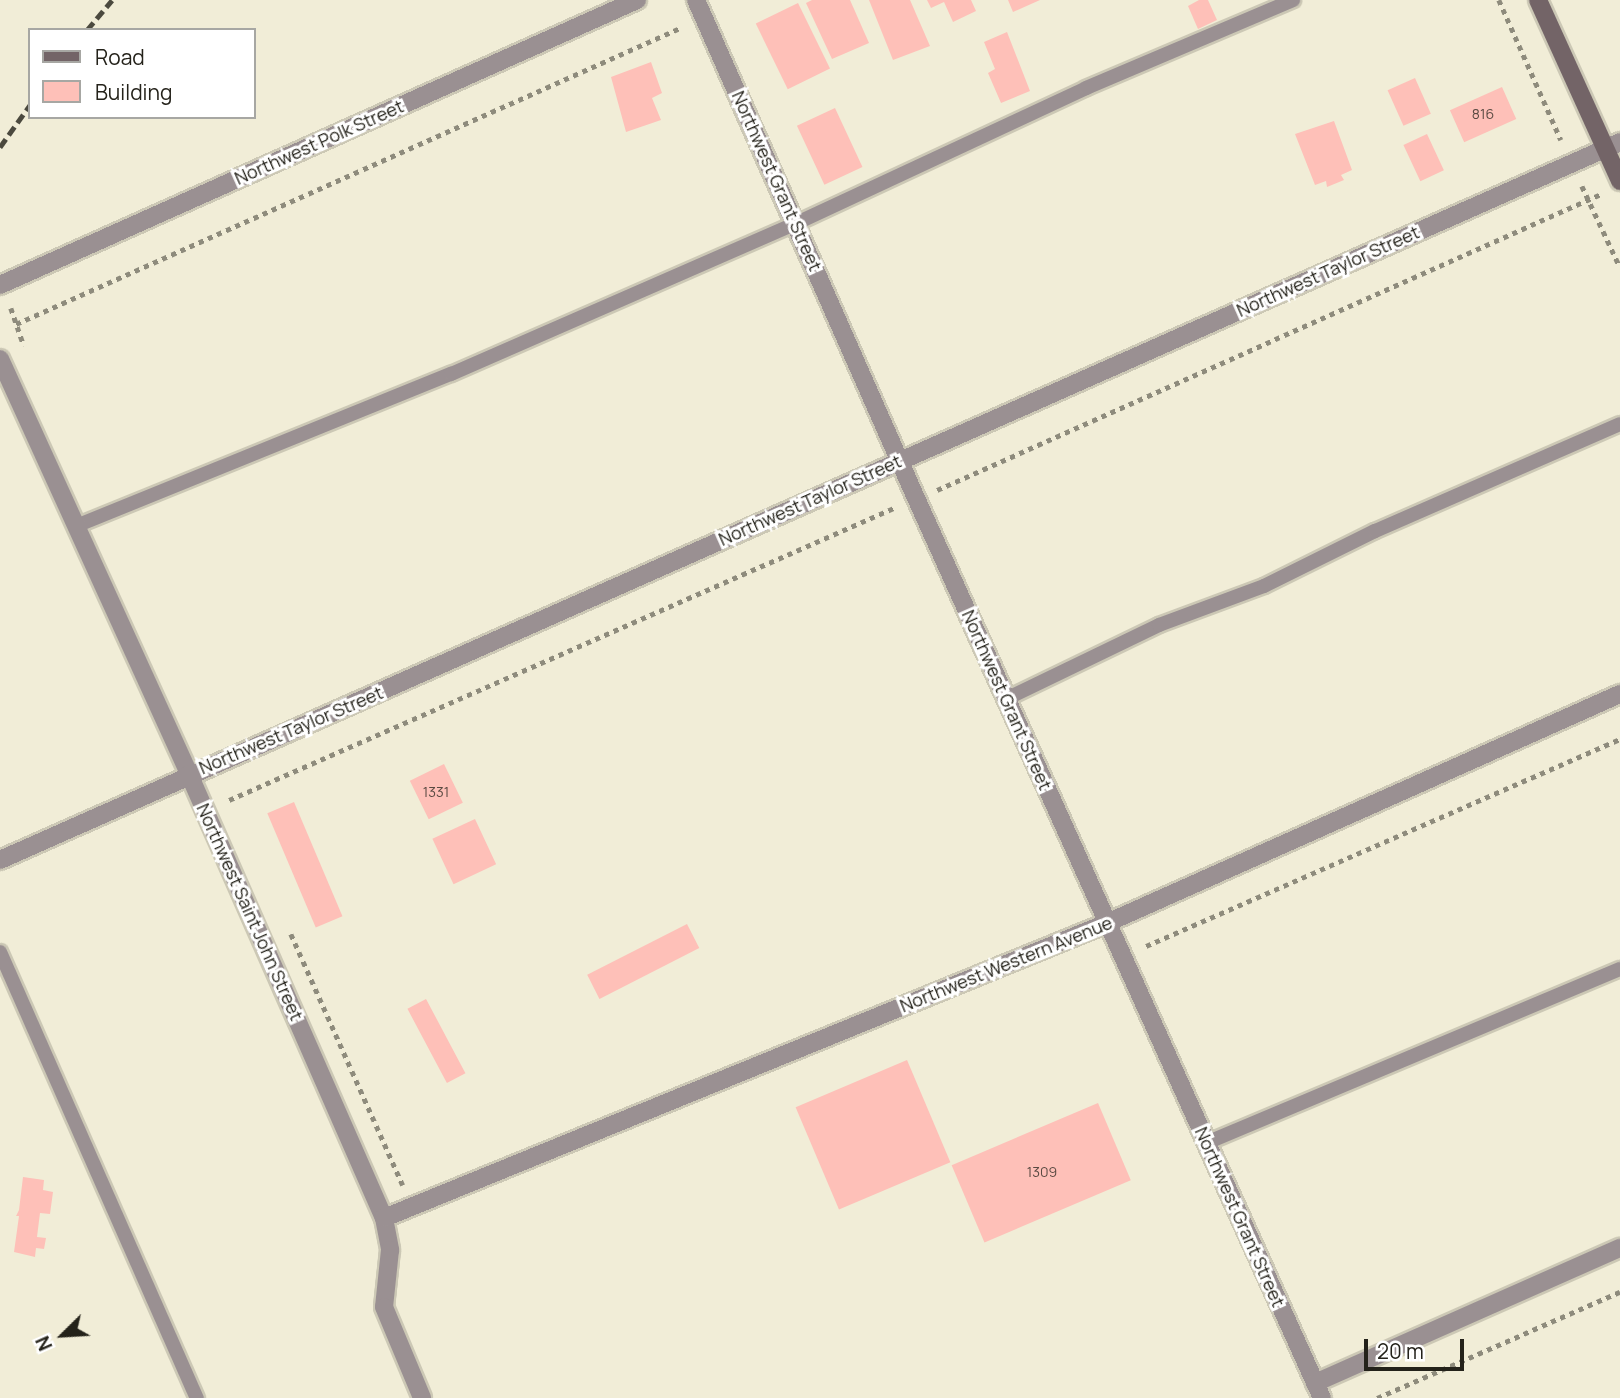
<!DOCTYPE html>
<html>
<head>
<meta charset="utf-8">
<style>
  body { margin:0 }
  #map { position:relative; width:1620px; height:1398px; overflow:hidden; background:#f1edd7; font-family:Manrope,sans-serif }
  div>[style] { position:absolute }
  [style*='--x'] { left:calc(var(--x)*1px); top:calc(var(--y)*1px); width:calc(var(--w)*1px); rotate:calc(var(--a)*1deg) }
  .building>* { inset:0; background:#fec0b8; transform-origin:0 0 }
  .path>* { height:4.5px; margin-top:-2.25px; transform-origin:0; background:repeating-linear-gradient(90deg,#8e8b7c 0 5px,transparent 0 10px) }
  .roads { filter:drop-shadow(2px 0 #ccc8b5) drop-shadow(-2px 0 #ccc8b5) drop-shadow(0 2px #ccc8b5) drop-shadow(0 -2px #ccc8b5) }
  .lane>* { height:14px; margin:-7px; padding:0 7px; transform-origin:7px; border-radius:7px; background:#9a9092 }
  .street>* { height:18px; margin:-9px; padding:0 9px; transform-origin:9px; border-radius:9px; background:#9a9092 }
  .secondary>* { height:18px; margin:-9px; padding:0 9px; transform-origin:9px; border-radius:9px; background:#736467 }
  .rail>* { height:5px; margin-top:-2.5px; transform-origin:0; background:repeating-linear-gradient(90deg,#4b493e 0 10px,transparent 0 15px) }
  span { translate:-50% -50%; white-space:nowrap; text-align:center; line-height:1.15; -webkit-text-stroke:6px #fff; paint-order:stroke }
  .number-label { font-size:14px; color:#5a4a42 }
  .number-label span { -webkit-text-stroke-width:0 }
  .street-label { font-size:18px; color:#24221a }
  .legend { position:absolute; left:28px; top:28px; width:228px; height:91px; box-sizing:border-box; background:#fff; border:2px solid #a7a7a3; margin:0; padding:9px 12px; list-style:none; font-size:21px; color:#24221a }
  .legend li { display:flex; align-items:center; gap:14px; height:35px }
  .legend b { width:35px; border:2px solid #a7a7a3 }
  .north { position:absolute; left:28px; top:1300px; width:70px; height:70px; -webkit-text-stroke:5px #fff; paint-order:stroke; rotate:246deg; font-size:19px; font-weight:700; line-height:28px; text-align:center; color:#24221a }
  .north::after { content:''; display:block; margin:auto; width:24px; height:32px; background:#24221a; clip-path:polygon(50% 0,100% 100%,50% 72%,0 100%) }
  .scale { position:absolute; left:1364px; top:1339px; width:100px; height:32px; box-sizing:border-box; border:4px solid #24221a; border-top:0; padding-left:9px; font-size:21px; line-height:24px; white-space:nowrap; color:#24221a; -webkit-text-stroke:5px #fff; paint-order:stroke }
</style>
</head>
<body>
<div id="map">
  <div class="building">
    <div style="clip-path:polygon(812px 0,850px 0,869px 43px,832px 59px,806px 3px)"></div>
    <div style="clip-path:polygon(869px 0,910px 0,930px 46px,893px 60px)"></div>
    <div style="clip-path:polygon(927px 0,971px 0,976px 11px,953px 22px,944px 2px,931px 8px)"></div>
    <div style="clip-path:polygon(1008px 0,1040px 0,1013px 12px)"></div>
    <div style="clip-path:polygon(1199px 0,1208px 0,1217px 20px,1198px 29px,1188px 6px)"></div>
    <div style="left:798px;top:3px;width:73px;height:47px;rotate:64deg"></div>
    <div style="clip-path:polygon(1007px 32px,1030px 91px,1001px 103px,988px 73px,995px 69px,984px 42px)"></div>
    <div style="clip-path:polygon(651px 62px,662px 93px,652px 98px,661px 120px,626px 132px,611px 77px)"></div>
    <div style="left:1415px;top:78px;width:39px;height:30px;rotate:66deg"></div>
    <div style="left:1502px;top:87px;width:35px;height:57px;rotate:66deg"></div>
    <div style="left:835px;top:108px;width:65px;height:42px;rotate:65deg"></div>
    <div style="clip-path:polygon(1334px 121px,1352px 170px,1341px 175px,1344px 180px,1327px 187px,1326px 181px,1315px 185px,1295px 134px)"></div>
    <div style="left:1427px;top:134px;width:40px;height:26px;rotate:65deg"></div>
    <div style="left:444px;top:764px;width:43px;height:38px;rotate:64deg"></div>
    <div style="left:294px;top:802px;width:124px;height:29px;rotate:67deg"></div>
    <div style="left:475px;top:819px;width:50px;height:47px;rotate:65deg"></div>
    <div style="left:687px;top:924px;width:27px;height:112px;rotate:63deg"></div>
    <div style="left:426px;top:999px;width:84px;height:21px;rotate:62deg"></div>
    <div style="left:907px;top:1060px;width:111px;height:121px;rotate:67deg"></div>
    <div style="left:1098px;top:1103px;width:84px;height:159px;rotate:67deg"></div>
    <div style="clip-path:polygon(23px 1177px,44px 1180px,43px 1190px,53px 1192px,50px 1214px,40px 1213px,37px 1237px,46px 1238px,44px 1249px,36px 1248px,35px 1257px,14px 1252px,19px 1216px,16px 1216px,19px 1210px)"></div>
  </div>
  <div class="path">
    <div style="--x:1499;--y:0;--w:153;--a:66.1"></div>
    <div style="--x:1582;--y:186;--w:89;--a:64.9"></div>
    <div style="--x:11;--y:308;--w:40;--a:71.1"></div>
    <div style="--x:16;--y:324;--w:727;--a:-24.03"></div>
    <div style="--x:937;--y:490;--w:727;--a:-24.03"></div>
    <div style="--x:229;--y:800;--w:726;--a:-23.71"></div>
    <div style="--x:291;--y:934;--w:275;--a:66"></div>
    <div style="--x:1146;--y:946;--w:517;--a:-23.59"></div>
    <div style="--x:1377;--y:1398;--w:265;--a:-23.6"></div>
  </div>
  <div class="roads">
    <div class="lane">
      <div style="--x:76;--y:526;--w:405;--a:-22.1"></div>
      <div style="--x:451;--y:374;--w:378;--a:-23.6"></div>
      <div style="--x:797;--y:223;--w:319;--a:-25"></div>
      <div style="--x:1086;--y:88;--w:225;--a:-23"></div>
      <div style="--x:1006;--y:699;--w:170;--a:-25.8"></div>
      <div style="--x:1159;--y:625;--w:112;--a:-20.4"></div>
      <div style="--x:1264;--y:586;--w:124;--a:-26.4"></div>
      <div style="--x:1375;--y:531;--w:267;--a:-23.6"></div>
      <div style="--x:0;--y:952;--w:488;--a:66.2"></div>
      <div style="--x:1206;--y:1143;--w:449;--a:-22.8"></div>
    </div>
    <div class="street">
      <div style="--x:696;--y:0;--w:544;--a:66.17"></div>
      <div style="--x:916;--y:498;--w:987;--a:65.72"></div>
      <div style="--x:0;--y:285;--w:698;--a:-24.1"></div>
      <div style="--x:0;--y:359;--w:456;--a:65.5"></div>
      <div style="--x:189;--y:774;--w:485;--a:66.3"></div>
      <div style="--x:384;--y:1218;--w:33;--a:79"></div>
      <div style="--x:390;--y:1250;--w:57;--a:96"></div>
      <div style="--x:384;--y:1307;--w:99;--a:67.3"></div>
      <div style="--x:0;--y:860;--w:1772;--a:-23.9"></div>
      <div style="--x:384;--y:1218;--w:781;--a:-22.2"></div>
      <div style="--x:1107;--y:923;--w:562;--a:-24.06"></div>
      <div style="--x:1315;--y:1383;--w:334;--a:-23.9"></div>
    </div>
    <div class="secondary">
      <div style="--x:1538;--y:0;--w:199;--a:65.6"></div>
    </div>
  </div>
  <div class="rail">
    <div style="--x:87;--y:30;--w:39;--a:-50"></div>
    <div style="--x:0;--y:147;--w:52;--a:-54.5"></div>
  </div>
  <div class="number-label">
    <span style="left:1483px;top:114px">816</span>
    <span style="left:436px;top:792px">1331</span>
    <span style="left:1042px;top:1172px">1309</span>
  </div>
  <div class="street-label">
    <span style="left:319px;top:142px;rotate:-24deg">Northwest Polk Street</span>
    <span style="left:777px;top:181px;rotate:66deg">Northwest Grant Street</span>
    <span style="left:1328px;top:271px;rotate:-24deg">Northwest Taylor Street</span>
    <span style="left:810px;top:500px;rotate:-24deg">Northwest Taylor Street</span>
    <span style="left:1007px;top:700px;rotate:66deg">Northwest Grant Street</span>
    <span style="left:291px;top:730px;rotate:-23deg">Northwest Taylor Street</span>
    <span style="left:250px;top:912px;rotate:66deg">Northwest Saint John Street</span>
    <span style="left:1006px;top:964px;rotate:-22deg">Northwest Western Avenue</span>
    <span style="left:1240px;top:1217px;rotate:66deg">Northwest Grant Street</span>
  </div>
  <ul class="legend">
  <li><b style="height:9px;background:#736467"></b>Road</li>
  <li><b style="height:19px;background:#fec0b8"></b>Building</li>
  </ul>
  <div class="north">N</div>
  <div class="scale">20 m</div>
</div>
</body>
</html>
